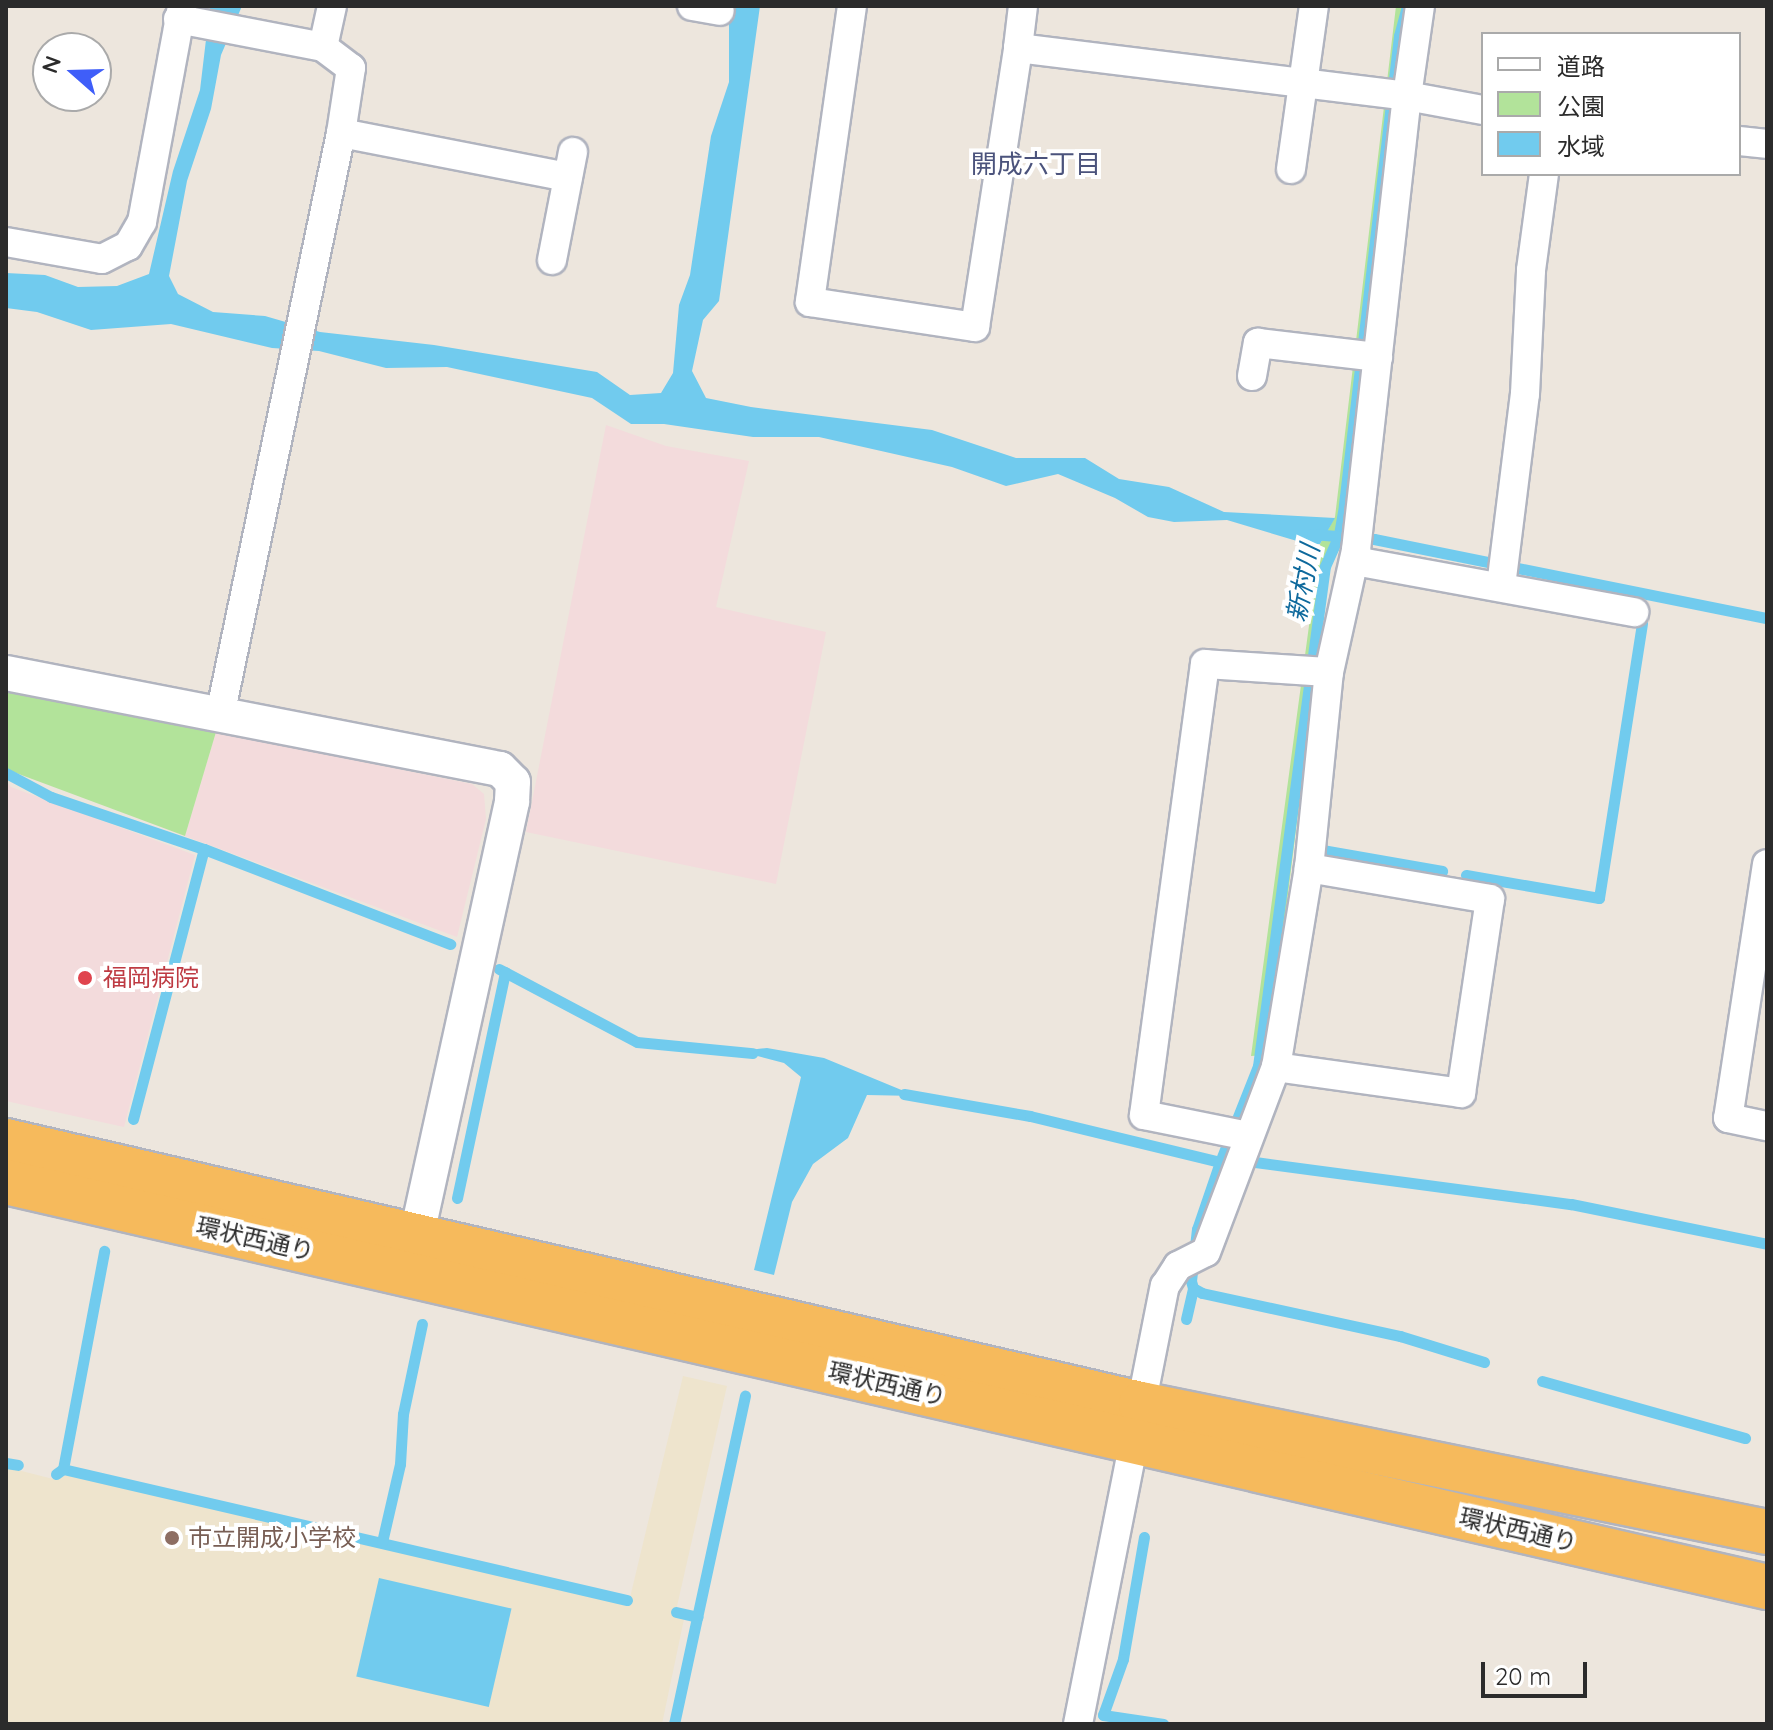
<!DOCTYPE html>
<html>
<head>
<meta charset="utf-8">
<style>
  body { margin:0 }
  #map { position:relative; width:1773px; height:1730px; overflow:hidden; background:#ede6dd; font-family:Quicksand,"Noto Sans JP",sans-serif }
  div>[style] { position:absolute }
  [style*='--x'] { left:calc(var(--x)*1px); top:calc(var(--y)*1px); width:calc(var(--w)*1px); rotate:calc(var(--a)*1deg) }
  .education>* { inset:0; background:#eee4cd }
  .medical>* { inset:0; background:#f3dbdc }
  .green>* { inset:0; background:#b2e39a }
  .water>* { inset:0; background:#71cbee; transform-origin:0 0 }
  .stream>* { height:11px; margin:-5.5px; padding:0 5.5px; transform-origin:5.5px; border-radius:5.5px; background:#71cbee }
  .roads { filter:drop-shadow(2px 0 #b1b4bf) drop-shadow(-2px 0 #b1b4bf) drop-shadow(0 2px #b1b4bf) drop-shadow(0 -2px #b1b4bf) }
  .minor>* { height:28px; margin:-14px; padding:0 14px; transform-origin:14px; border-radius:14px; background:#fff }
  .tertiary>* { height:34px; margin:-17px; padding:0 17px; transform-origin:17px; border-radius:17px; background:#fff }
  .trunk>* { height:44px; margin:-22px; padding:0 22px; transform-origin:22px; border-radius:22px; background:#f6ba5c }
  .dots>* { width:22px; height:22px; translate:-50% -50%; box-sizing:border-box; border:4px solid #fff; border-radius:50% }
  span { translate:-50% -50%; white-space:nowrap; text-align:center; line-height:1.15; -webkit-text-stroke:8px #fff; paint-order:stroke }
  .health-label { font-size:24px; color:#be3a42 }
  .left { translate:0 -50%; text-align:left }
  .street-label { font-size:24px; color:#2b2b2b }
  .education-label { font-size:24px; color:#785e54 }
  .neighbourhood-label { font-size:26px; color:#4b537c }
  .water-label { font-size:26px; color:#0e699c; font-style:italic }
  .frame { position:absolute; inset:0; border:8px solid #2b2b2b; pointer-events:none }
  .legend { position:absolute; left:1481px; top:32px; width:260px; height:144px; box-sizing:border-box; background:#fff; border:2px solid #aaa; margin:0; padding:10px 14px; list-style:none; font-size:24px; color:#2b2b2b }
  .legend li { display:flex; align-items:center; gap:16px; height:40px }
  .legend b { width:40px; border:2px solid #aaa }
  .north { position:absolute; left:32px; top:32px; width:80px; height:80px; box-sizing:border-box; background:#fff; border:2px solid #aaa; border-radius:50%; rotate:290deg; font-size:22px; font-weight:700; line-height:32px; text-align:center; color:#2b2b2b }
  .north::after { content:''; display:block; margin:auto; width:28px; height:36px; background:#3f5ef9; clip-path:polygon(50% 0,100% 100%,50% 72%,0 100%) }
  .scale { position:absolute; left:1481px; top:1662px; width:106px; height:36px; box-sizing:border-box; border:4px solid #2b2b2b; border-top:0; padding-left:10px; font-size:24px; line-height:28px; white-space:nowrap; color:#2b2b2b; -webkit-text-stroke:6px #fff; paint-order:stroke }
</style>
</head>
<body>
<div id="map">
  <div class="education">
    <div style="clip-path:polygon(683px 1376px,727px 1386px,675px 1615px,684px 1619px,662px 1724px,6px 1724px,6px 1467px,57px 1480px,68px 1474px,628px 1606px)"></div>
  </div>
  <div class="medical">
    <div style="clip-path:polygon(606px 425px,666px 446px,749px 461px,716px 607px,826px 632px,776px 884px,526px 832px)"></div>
    <div style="clip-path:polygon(216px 732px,472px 784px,484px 794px,486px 819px,457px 937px,185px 836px)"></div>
    <div style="clip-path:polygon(6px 781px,11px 787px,195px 855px,124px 1127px,6px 1101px)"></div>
  </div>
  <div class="green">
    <div style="clip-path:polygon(1396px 6px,1413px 6px,1348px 531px,1328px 572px,1268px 1055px,1251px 1056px,1320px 544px,1335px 517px)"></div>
    <div style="clip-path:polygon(6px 692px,216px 732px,185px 836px,8px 770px)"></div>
  </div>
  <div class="water">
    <div style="clip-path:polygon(210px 6px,242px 6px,221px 55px,211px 109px,187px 181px,169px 276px,178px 294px,213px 312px,265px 316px,320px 332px,434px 345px,597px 372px,630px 395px,661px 393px,673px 373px,679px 305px,690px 275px,711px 136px,729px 82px,729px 15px,732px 6px,760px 6px,719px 301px,703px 320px,692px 371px,706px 398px,751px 407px,932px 430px,1016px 458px,1085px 458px,1119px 479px,1169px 487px,1224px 512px,1335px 518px,1320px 544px,1307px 544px,1227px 520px,1174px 522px,1148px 517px,1115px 498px,1058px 474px,1006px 486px,952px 467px,819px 437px,753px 437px,664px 424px,631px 424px,592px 398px,447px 367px,386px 368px,319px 351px,272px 348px,171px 324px,91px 330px,37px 312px,6px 308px,6px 273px,45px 275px,78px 287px,117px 286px,149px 274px,173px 171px,200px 90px)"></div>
    <div style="clip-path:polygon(767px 1048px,824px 1058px,916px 1096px,867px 1095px,848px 1138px,813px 1164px,792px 1202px,774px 1275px,754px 1270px,801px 1077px,784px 1063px,739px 1051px)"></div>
    <div style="left:379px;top:1578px;width:136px;height:101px;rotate:13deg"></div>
  </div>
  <div class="stream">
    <div style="--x:1407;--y:6;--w:31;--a:105"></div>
    <div style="--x:1399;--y:36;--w:473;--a:96.7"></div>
    <div style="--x:1344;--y:506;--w:29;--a:100"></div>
    <div style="--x:1339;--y:535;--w:34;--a:114"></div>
    <div style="--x:1325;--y:566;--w:504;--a:97.63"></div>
    <div style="--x:1258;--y:1066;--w:103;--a:111.6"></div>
    <div style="--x:1220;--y:1162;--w:35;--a:0"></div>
    <div style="--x:1255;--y:1162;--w:319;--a:7.6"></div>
    <div style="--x:1571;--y:1204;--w:200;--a:11.5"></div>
    <div style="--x:1312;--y:534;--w:62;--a:4.6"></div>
    <div style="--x:1374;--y:539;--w:401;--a:11.4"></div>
    <div style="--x:6;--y:773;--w:51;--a:28.1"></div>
    <div style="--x:51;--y:797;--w:162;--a:18.8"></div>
    <div style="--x:204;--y:849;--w:264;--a:21.1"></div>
    <div style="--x:1322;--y:850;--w:122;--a:9.9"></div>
    <div style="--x:1466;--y:875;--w:135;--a:9.8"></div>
    <div style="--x:1599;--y:898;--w:278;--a:-81.1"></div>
    <div style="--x:499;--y:969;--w:156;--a:27.9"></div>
    <div style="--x:637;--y:1042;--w:116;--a:5.5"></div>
    <div style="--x:904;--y:1094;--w:128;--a:9.9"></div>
    <div style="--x:1030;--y:1116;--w:195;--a:13.6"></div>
    <div style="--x:1220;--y:1162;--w:71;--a:108.9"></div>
    <div style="--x:1197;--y:1229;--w:52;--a:96.6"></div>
    <div style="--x:1191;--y:1281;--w:7;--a:74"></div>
    <div style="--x:1193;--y:1288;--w:10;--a:29"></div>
    <div style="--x:1202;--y:1293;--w:203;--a:12.3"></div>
    <div style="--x:1400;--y:1336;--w:88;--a:17.2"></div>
    <div style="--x:133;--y:1119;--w:279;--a:-75.3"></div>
    <div style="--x:457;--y:1198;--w:231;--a:-78"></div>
    <div style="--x:1186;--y:1319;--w:32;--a:-77"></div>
    <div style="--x:1542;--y:1381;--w:211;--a:15.7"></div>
    <div style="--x:6;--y:1463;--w:12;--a:9"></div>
    <div style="--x:63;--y:1469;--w:579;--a:13.08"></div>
    <div style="--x:56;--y:1474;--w:9;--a:-36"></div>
    <div style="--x:63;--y:1469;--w:222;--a:-79.3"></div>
    <div style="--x:1144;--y:1537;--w:124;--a:99.8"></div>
    <div style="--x:1123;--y:1659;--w:59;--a:109.7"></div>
    <div style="--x:1103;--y:1715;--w:61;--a:8.5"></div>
    <div style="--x:382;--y:1542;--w:80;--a:-77"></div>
    <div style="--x:400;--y:1464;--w:50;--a:-86.6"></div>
    <div style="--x:403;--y:1414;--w:92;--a:-78.1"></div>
    <div style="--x:676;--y:1612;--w:22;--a:13"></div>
    <div style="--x:674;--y:1724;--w:336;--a:-77.8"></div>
  </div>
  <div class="roads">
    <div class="minor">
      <div style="--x:692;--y:6;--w:28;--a:10"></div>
      <div style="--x:852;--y:6;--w:299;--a:98.1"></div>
      <div style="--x:810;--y:302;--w:167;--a:8.6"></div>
      <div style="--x:975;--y:327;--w:282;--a:-81.2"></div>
      <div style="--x:1023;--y:6;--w:42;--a:96.8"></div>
      <div style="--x:1018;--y:48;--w:392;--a:7"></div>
      <div style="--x:1407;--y:96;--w:77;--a:10.4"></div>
      <div style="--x:178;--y:19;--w:148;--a:10.9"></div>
      <div style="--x:323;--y:47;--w:35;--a:37"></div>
      <div style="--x:351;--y:68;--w:66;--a:98.7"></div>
      <div style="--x:341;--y:133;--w:594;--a:101.74"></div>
      <div style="--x:323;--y:47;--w:42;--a:-77.6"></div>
      <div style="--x:341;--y:133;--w:231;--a:11"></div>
      <div style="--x:1739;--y:141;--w:28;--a:6"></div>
      <div style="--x:1291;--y:169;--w:165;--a:-82"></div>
      <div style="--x:6;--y:242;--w:97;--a:10"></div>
      <div style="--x:102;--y:259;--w:29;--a:-27"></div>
      <div style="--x:128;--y:246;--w:28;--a:-60"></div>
      <div style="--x:142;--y:222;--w:220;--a:-79.5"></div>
      <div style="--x:552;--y:260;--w:110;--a:-79"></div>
      <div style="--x:1252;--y:376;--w:34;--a:-80"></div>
      <div style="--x:1258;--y:343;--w:121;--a:6.7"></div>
      <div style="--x:1355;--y:561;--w:284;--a:10.4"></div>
      <div style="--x:1502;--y:578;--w:185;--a:-82.9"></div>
      <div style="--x:1525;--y:394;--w:124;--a:-87.2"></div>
      <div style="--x:1531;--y:270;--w:97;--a:-82.3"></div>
      <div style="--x:1767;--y:864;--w:257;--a:98.7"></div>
      <div style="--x:1728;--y:1118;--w:40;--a:12"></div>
      <div style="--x:1276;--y:1067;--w:187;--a:8"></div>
      <div style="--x:1461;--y:1093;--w:196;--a:-81.5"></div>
      <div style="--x:1490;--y:899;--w:184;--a:-170.3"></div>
      <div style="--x:1248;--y:1136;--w:106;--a:-168.6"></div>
      <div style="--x:1144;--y:1115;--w:455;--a:-82.3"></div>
      <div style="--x:1205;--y:664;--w:124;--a:3.7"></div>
      <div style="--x:1078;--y:1724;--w:447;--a:-78.8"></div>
      <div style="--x:1165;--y:1286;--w:24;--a:-57"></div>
      <div style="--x:1178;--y:1266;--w:31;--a:-27"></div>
      <div style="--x:1206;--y:1252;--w:198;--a:-69.3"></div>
      <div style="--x:1276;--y:1067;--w:202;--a:-80.6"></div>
      <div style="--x:1309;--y:868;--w:197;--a:-84.2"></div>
      <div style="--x:1329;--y:672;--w:125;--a:-77.5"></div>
      <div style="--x:1356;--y:550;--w:457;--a:-83.6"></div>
      <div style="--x:1407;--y:96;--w:91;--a:-81.8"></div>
    </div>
    <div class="tertiary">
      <div style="--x:6;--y:673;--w:503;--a:11"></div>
      <div style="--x:500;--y:769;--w:18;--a:45"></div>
      <div style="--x:513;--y:782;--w:20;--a:93"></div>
      <div style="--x:512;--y:802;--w:442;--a:102.4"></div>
    </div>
    <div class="trunk">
      <div style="--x:6;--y:1141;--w:1165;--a:13.05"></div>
      <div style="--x:1141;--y:1404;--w:639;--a:11.56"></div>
      <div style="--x:6;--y:1182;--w:1807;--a:12.95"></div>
    </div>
  </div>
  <div class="dots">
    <div style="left:85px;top:978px;background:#e0444e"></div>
    <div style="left:172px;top:1538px;background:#8d6e63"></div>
  </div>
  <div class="health-label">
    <span class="left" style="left:103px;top:978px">福岡病院</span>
  </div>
  <div class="street-label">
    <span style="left:255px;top:1239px;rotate:13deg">環状西通り</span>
    <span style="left:887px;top:1384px;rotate:13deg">環状西通り</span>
    <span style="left:1518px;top:1530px;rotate:13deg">環状西通り</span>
  </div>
  <div class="education-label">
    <span class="left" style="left:188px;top:1538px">市立開成小学校</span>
  </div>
  <div class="neighbourhood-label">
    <span style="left:1036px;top:164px">開成六丁目</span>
  </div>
  <div class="water-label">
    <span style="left:1303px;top:583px;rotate:-79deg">新村川</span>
  </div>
  <div class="frame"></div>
  <ul class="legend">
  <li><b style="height:10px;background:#fff"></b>道路</li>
  <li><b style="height:22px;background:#b2e39a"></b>公園</li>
  <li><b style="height:22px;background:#71cbee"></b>水域</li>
  </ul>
  <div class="north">N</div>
  <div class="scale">20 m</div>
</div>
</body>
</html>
